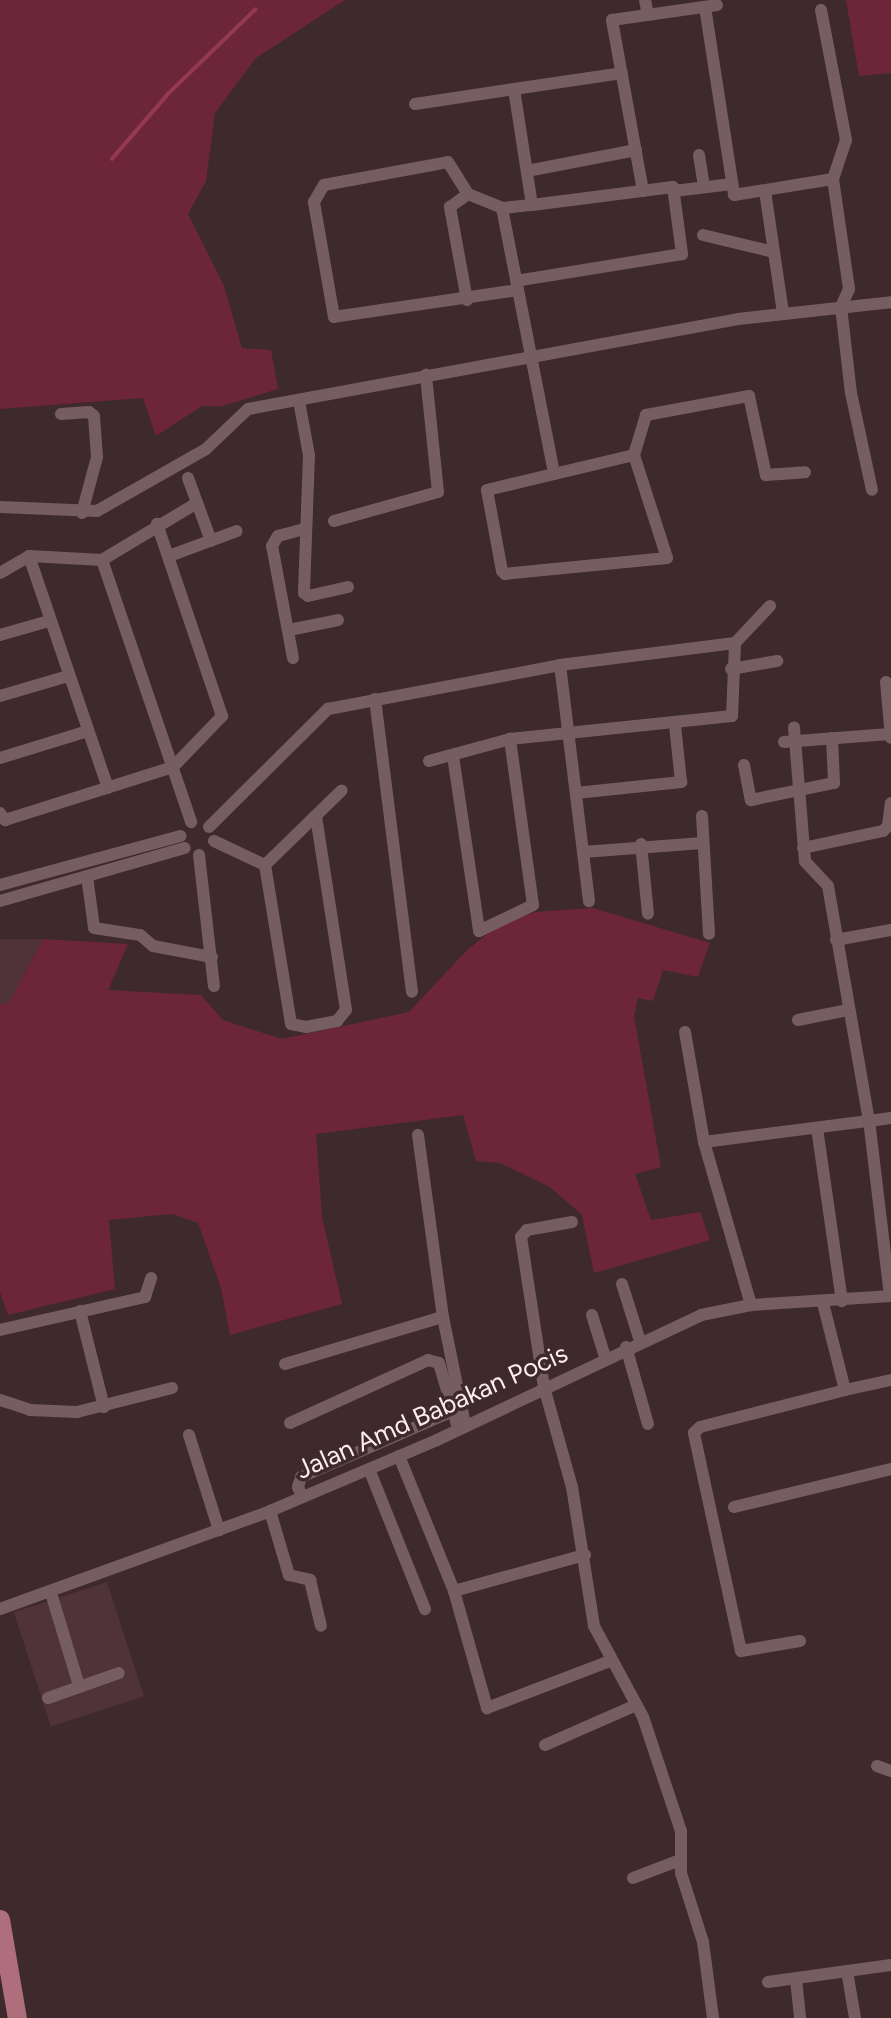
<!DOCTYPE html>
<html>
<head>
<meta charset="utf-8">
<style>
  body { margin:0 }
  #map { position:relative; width:891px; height:2018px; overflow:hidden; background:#3e292d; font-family:Figtree,sans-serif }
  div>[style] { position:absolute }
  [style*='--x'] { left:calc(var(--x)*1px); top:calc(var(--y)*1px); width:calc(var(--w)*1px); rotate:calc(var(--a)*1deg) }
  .built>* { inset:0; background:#4f3338; transform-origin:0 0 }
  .green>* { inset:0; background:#6d2639 }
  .stream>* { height:3.5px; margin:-1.75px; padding:0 1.75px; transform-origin:1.75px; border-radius:1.75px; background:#953951 }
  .street>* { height:12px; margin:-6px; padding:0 6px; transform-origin:6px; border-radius:6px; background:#765d61 }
  .primary>* { height:19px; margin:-9.5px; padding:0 9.5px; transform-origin:9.5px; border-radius:9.5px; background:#ae6e7b }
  span { translate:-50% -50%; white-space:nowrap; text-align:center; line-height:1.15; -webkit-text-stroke:7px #3e292d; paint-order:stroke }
  .street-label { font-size:26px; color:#fcedef }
</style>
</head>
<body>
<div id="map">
  <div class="built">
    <div style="clip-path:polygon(0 939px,43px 939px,9px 1003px,0 1004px)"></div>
    <div style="left:107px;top:1582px;width:120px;height:98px;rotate:72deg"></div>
  </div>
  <div class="green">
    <div style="clip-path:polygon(0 0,345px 0,256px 58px,215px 113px,206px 181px,188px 214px,224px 286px,242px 348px,271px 350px,278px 389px,222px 406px,202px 406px,156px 436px,143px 398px,0 409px)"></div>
    <div style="clip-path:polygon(846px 0,891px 0,891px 73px,859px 76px)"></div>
    <div style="clip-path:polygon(593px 908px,710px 943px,698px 977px,663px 970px,653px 1001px,638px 998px,634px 1016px,661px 1167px,635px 1174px,651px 1220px,700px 1212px,710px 1240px,594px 1273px,582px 1215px,550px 1187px,500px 1163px,476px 1161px,463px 1115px,316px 1134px,322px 1217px,342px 1304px,230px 1335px,221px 1288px,198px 1223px,172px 1214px,109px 1220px,115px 1289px,8px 1315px,0 1292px,0 1004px,9px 1003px,43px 939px,128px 944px,108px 990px,201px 995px,223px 1020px,282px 1039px,409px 1012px,467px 950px,499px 925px,535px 912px)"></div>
  </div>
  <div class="stream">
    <div style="--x:112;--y:159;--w:87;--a:-49.2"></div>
    <div style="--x:169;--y:93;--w:120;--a:-44"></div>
  </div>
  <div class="street">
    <div style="--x:645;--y:0;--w:15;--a:79"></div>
    <div style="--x:705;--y:7;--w:190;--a:81.2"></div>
    <div style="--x:734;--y:195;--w:100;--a:-9.2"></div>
    <div style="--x:821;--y:10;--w:132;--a:79.1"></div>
    <div style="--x:846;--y:140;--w:41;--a:108.4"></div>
    <div style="--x:833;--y:179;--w:111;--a:81.7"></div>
    <div style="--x:849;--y:289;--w:20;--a:114"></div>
    <div style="--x:841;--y:307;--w:87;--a:83.4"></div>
    <div style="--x:851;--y:393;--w:99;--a:77.8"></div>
    <div style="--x:514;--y:89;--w:109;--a:-8.4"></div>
    <div style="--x:415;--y:104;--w:100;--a:-8.6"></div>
    <div style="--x:514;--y:89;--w:117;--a:81.2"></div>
    <div style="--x:532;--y:205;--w:142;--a:-7.3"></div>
    <div style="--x:673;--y:187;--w:68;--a:82.3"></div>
    <div style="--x:682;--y:254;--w:168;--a:170.8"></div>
    <div style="--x:699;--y:155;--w:32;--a:81"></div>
    <div style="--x:527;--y:171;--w:111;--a:-10.9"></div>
    <div style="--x:643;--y:191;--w:174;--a:-100.3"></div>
    <div style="--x:612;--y:20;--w:106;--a:-8.1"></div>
    <div style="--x:674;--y:191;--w:58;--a:-6.9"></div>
    <div style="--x:765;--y:191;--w:123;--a:81.6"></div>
    <div style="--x:502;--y:208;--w:270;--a:78.9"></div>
    <div style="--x:703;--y:235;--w:73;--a:13.5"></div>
    <div style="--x:518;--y:290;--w:186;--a:171.7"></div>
    <div style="--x:334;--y:317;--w:117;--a:-99.9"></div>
    <div style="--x:314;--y:202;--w:20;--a:-60"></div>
    <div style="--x:324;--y:185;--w:126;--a:-10.5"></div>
    <div style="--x:448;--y:162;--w:38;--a:58"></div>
    <div style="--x:468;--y:194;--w:37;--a:22"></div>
    <div style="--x:502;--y:208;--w:30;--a:-6"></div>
    <div style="--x:467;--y:300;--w:95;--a:-100.4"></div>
    <div style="--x:450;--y:207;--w:22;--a:-36"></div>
    <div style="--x:299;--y:401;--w:55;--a:79.5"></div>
    <div style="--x:309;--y:455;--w:138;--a:92.1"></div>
    <div style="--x:304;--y:593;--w:5;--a:37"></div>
    <div style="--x:308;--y:596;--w:41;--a:-12.7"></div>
    <div style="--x:61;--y:414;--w:28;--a:-4"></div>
    <div style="--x:89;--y:412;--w:6;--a:39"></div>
    <div style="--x:94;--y:416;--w:41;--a:85.8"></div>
    <div style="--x:97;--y:457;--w:58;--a:105"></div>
    <div style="--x:634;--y:455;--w:108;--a:72.2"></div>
    <div style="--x:667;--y:558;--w:163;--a:174.4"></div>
    <div style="--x:505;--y:574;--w:4;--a:-135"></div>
    <div style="--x:502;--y:571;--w:82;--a:-100.5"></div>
    <div style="--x:487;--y:490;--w:151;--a:-13.4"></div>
    <div style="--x:634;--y:455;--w:42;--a:-73.3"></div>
    <div style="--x:646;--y:415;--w:105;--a:-10.5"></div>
    <div style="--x:749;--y:396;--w:81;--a:77.9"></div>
    <div style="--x:766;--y:475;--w:39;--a:-4"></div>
    <div style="--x:188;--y:478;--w:67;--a:69.9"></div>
    <div style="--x:0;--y:507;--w:97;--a:2.4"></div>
    <div style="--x:97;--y:511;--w:125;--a:-29.6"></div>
    <div style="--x:206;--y:449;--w:58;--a:-43.6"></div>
    <div style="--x:248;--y:409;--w:498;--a:-10.4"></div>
    <div style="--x:738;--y:319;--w:154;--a:-6.3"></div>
    <div style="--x:334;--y:521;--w:108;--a:-15.6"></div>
    <div style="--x:438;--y:492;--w:118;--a:-95.9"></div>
    <div style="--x:29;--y:556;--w:245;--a:71.2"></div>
    <div style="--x:169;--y:556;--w:72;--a:-20.2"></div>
    <div style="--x:102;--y:560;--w:277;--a:71.2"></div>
    <div style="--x:0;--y:573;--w:34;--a:-30"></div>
    <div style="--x:29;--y:556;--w:73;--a:3.1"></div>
    <div style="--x:102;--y:560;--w:111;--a:-31"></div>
    <div style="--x:289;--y:630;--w:50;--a:-11.5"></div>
    <div style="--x:0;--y:635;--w:51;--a:-15.9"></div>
    <div style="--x:293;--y:658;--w:114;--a:-100.6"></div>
    <div style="--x:272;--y:546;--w:12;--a:-59"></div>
    <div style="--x:278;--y:536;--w:28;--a:-15"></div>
    <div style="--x:560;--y:665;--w:238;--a:83"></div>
    <div style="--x:731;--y:669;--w:47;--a:-9.9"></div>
    <div style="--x:886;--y:682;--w:56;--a:84.9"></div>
    <div style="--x:0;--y:696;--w:71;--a:-16.4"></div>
    <div style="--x:375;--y:699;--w:295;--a:82.8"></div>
    <div style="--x:784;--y:742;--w:106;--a:-4.3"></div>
    <div style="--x:453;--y:756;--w:177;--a:81.5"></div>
    <div style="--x:479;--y:931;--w:60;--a:-25.7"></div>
    <div style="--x:533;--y:905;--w:168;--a:-97.9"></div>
    <div style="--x:0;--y:758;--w:92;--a:-17.1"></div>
    <div style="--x:429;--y:761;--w:84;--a:-15.2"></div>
    <div style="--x:510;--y:739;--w:223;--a:-5.9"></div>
    <div style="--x:732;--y:716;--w:73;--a:-87.6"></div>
    <div style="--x:735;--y:643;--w:51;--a:-46.6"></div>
    <div style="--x:744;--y:765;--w:36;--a:79"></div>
    <div style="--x:751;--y:800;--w:85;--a:-11.6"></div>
    <div style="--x:834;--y:783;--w:45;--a:-92.5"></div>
    <div style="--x:576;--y:793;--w:106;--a:-6"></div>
    <div style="--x:681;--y:782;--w:57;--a:-96"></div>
    <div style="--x:0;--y:813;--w:9;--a:54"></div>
    <div style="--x:5;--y:820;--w:176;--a:-17.5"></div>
    <div style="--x:173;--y:767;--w:71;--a:-46.1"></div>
    <div style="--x:222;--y:716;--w:203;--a:-108.7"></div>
    <div style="--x:702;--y:816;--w:118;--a:86.6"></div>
    <div style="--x:209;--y:827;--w:168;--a:-44.8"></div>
    <div style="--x:328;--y:709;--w:236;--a:-10.7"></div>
    <div style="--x:560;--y:665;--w:176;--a:-7.2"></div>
    <div style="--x:214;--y:841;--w:56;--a:25.2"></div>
    <div style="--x:265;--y:865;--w:107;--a:-44.2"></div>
    <div style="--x:641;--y:844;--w:70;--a:84.3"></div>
    <div style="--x:803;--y:848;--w:82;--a:-12"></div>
    <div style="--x:883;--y:831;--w:7;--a:-45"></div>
    <div style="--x:888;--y:826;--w:23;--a:-83"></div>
    <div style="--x:583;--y:852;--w:120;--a:-4.3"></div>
    <div style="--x:199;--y:855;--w:132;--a:83.5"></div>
    <div style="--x:265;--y:865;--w:161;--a:80.7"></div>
    <div style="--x:291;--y:1024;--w:15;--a:11"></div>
    <div style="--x:306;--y:1027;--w:32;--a:-11"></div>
    <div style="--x:337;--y:1021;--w:14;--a:-51"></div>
    <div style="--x:346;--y:1010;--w:196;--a:-98.8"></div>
    <div style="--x:87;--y:876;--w:52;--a:82.3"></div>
    <div style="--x:94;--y:928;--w:47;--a:8.7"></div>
    <div style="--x:140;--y:935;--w:17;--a:40"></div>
    <div style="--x:153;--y:946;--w:60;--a:10.6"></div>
    <div style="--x:0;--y:885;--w:187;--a:-15.2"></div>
    <div style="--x:0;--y:901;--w:192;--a:-16"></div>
    <div style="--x:836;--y:940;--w:56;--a:-10.3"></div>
    <div style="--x:798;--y:1020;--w:51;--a:-11.3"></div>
    <div style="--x:685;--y:1032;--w:112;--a:80.2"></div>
    <div style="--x:704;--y:1142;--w:170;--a:73.9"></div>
    <div style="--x:817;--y:1128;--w:175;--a:81.8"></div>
    <div style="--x:418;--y:1135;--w:184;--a:82.2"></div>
    <div style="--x:443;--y:1317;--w:109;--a:78.4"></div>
    <div style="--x:704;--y:1142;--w:166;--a:-7.3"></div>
    <div style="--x:869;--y:1121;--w:239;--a:-99.9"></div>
    <div style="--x:828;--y:886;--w:34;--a:-133"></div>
    <div style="--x:805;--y:861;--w:134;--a:-94.7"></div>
    <div style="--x:572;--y:1222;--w:46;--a:169.9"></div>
    <div style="--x:527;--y:1230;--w:9;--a:131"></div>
    <div style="--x:521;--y:1237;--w:152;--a:81.3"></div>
    <div style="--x:544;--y:1387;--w:104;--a:74.4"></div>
    <div style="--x:572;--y:1487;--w:141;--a:81"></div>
    <div style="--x:594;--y:1626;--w:103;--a:61.7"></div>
    <div style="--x:643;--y:1717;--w:120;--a:71.6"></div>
    <div style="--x:681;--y:1831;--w:42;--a:90"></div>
    <div style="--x:681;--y:1873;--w:72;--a:72.3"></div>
    <div style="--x:703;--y:1942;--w:77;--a:82.5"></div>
    <div style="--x:622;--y:1284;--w:60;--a:72.5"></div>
    <div style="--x:890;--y:1296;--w:176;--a:-96.8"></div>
    <div style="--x:869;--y:1121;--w:22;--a:-8"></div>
    <div style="--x:80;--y:1311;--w:99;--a:76"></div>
    <div style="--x:592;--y:1315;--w:44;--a:72.8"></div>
    <div style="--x:0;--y:1330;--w:149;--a:-12.8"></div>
    <div style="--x:145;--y:1297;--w:20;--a:-72"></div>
    <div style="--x:626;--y:1347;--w:80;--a:74.1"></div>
    <div style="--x:285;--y:1364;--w:165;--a:-16.6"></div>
    <div style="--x:845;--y:1390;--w:47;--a:-12.3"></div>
    <div style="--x:0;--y:1400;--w:32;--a:18"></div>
    <div style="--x:30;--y:1410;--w:47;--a:2.4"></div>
    <div style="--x:77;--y:1412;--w:98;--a:-14.2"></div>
    <div style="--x:290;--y:1423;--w:152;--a:-24.5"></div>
    <div style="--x:428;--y:1360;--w:11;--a:15"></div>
    <div style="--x:439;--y:1363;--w:68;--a:73.7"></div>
    <div style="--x:189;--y:1435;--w:100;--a:72.5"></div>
    <div style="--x:399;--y:1456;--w:146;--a:67.8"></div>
    <div style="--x:454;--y:1591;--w:122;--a:74.2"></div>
    <div style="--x:487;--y:1708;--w:132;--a:-20.9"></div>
    <div style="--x:369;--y:1469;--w:151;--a:68.2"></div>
    <div style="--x:302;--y:1496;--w:10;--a:-114"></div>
    <div style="--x:298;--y:1487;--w:10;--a:-73"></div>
    <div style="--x:301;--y:1477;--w:166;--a:-23.5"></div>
    <div style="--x:734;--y:1507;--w:162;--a:-13.6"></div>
    <div style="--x:270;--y:1511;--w:67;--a:73.5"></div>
    <div style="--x:289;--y:1575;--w:22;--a:13"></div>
    <div style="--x:310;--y:1580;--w:47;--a:76.6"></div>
    <div style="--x:454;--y:1591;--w:136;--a:-15.4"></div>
    <div style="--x:51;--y:1593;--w:97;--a:73.2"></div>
    <div style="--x:0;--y:1609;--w:287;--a:-19.9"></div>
    <div style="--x:270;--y:1511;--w:181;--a:-23"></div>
    <div style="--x:437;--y:1440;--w:292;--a:-25.3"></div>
    <div style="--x:701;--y:1315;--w:51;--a:-11.3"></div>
    <div style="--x:751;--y:1305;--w:140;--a:-3.7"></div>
    <div style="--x:800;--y:1641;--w:60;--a:170.4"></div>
    <div style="--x:741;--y:1651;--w:223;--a:-102.2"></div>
    <div style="--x:694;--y:1433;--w:8;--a:-45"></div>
    <div style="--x:700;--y:1427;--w:150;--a:-14.3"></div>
    <div style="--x:845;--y:1390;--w:90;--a:-104.2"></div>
    <div style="--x:48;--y:1698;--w:75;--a:-19.4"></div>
    <div style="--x:545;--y:1745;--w:99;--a:-23.7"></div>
    <div style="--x:877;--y:1766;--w:15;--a:20"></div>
    <div style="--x:633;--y:1878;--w:50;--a:-21"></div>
    <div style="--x:847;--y:1971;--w:48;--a:80.3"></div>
    <div style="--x:796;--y:1979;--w:39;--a:84"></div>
    <div style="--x:768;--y:1982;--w:124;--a:-7.9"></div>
  </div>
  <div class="primary">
    <div style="--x:0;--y:1919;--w:100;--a:80.3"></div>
  </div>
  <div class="street-label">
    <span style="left:432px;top:1412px;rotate:-24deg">Jalan Amd Babakan Pocis</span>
  </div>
</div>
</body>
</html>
